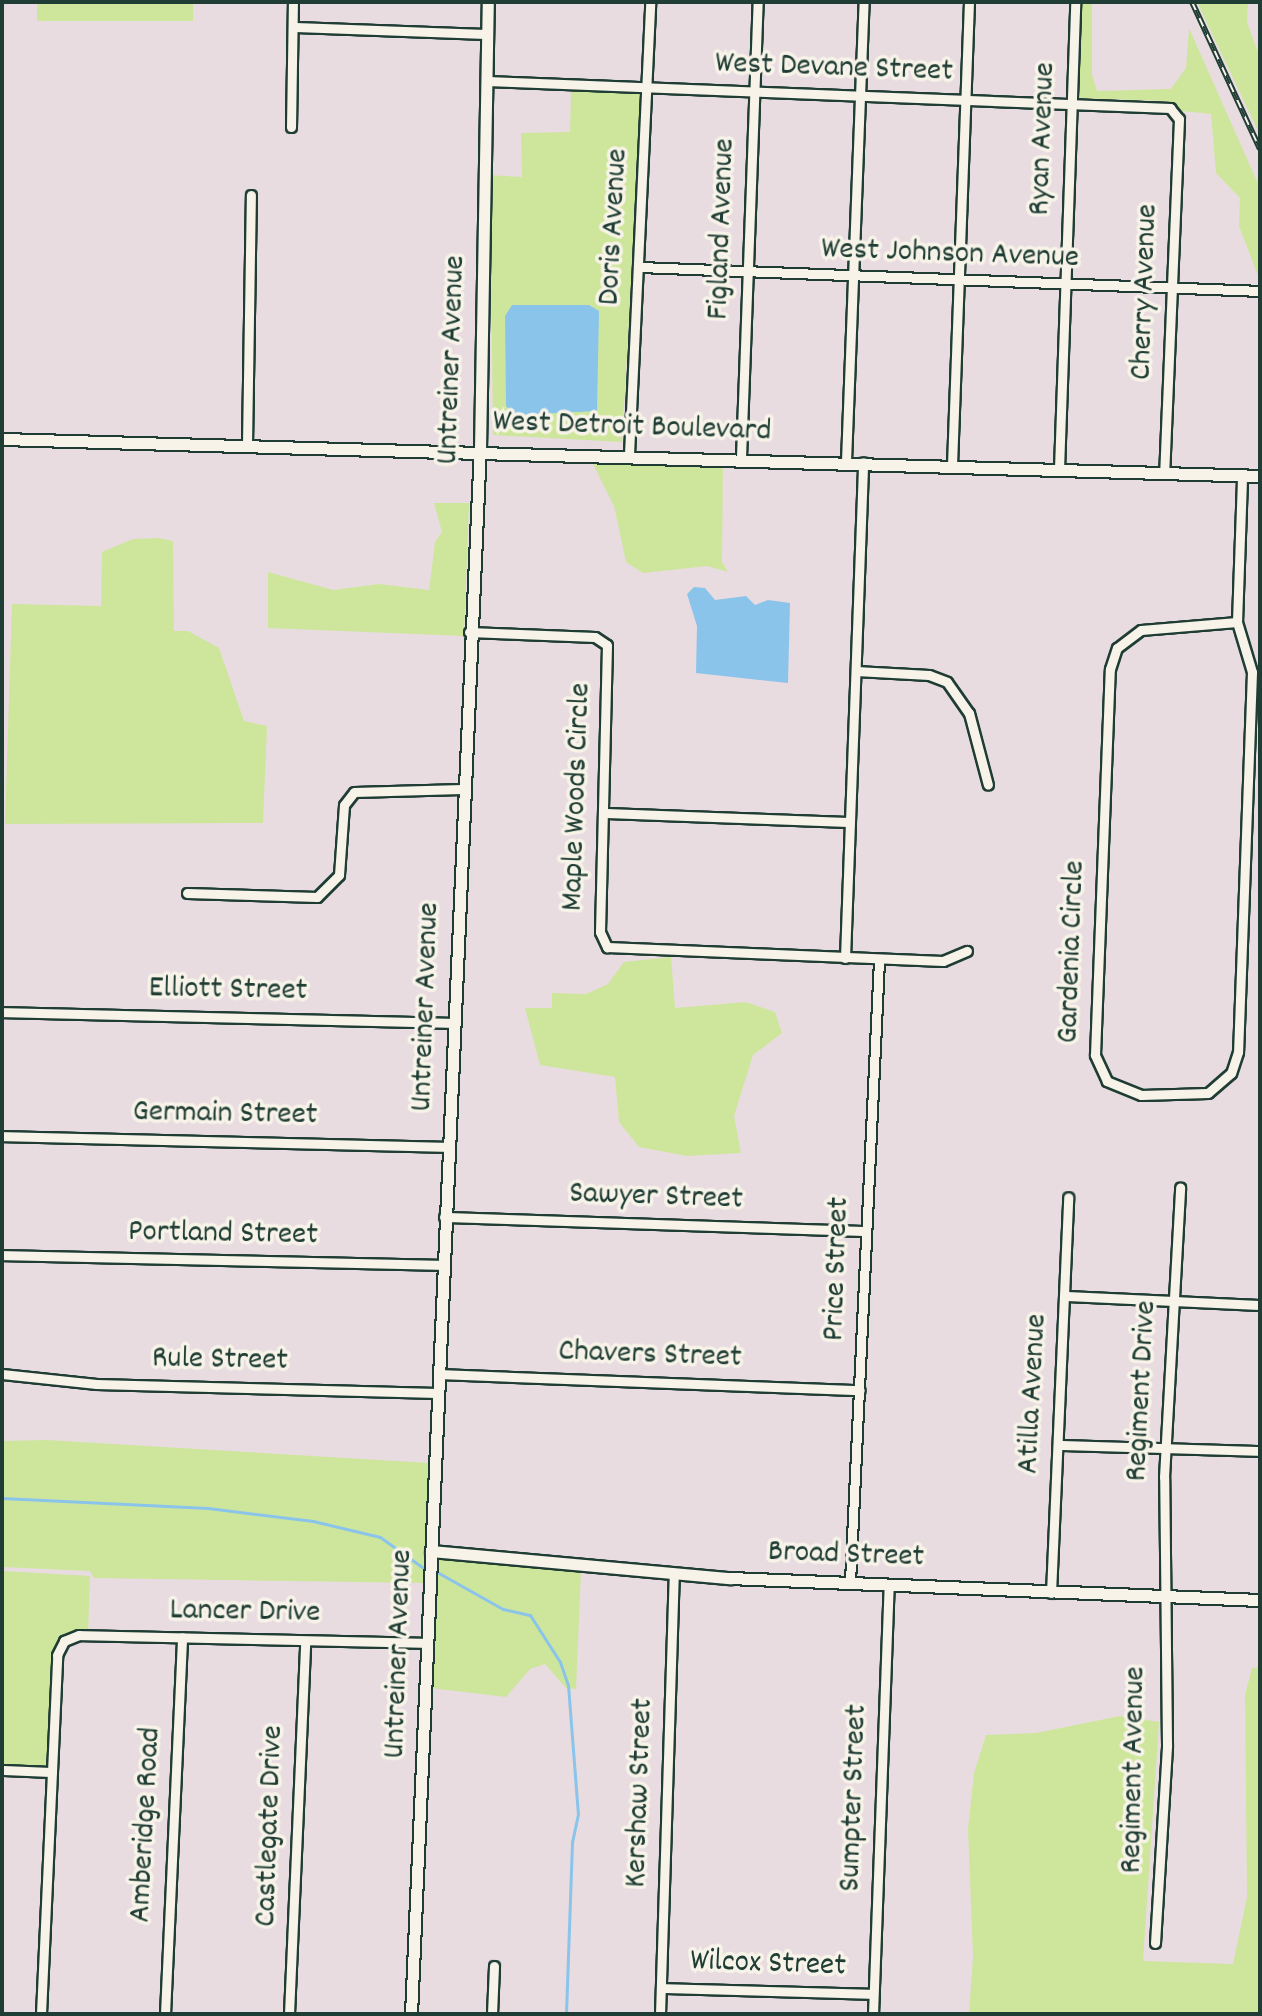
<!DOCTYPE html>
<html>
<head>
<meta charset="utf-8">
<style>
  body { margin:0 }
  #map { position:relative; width:1262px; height:2016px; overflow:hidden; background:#e8dce1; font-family:Dekko,sans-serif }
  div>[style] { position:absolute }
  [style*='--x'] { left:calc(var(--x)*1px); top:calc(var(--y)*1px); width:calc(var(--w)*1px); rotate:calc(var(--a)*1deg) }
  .green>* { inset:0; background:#cee69b; transform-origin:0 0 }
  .water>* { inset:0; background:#8bc4ea }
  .stream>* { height:3px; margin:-1.5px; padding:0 1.5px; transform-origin:1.5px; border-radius:1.5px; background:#8bc4ea }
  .roads { filter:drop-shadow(2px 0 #1f3d34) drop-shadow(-2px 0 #1f3d34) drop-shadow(0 2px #1f3d34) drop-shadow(0 -2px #1f3d34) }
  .minor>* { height:9px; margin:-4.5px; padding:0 4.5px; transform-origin:4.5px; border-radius:4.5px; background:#f7f3e8 }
  .tertiary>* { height:11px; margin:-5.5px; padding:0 5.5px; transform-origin:5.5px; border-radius:5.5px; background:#f7f3e8 }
  .rail>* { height:6px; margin-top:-3px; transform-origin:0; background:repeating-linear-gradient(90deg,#f7f3e8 0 9px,#1f3d34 0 18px); box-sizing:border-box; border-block:2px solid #1f3d34 }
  span { translate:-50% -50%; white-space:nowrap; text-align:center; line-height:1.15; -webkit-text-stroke:7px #f7f3e8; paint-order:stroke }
  .street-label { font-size:32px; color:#1f3d34 }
  .frame { position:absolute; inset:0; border:4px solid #1f3d34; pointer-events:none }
</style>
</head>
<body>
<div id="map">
  <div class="green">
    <div style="left:37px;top:2px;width:156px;height:19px"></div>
    <div style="clip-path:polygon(1079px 2px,1092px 2px,1092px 75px,1097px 91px,1171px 89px,1186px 68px,1189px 28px,1260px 188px,1260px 281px,1239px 226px,1240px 198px,1216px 173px,1211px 114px,1182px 111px,1166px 101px,1076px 98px)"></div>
    <div style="clip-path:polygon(1197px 2px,1248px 2px,1247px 22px,1260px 58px,1260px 135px)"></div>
    <div style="clip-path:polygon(571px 91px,642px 94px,622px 442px,493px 435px,490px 175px,522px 177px,521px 133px,570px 132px)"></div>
    <div style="clip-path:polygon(590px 458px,723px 462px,722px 562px,728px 572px,707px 566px,643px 573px,626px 562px,614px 506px)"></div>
    <div style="clip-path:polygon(434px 503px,469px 503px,464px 636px,268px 628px,268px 572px,333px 590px,379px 584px,429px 590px,435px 542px,442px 532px)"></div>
    <div style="clip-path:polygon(159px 538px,173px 541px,174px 631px,188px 631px,219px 648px,244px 721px,267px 726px,263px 823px,5px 824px,12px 604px,101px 606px,102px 552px,133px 539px)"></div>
    <div style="clip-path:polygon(671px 957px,675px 1008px,745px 1002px,775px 1012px,782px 1033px,753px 1055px,734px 1116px,741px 1153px,687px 1156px,639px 1147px,619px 1122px,615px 1077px,540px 1065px,525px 1008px,552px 1008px,552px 993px,586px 994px,608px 984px,624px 962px)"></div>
    <div style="clip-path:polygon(46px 1440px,429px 1463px,425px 1583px,94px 1578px,90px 1571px,2px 1567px,2px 1441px)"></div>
    <div style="clip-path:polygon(435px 1557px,581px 1571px,576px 1689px,566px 1688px,545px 1664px,530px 1669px,506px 1697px,430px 1688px)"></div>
    <div style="clip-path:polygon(2px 1571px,90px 1576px,88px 1635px,60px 1647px,52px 1772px,2px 1770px)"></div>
    <div style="clip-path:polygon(1260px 1667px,1260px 2014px,969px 2014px,973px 1956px,968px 1829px,974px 1773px,986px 1735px,1036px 1733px,1120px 1716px,1159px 1722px,1143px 1961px,1233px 1964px,1247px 1897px,1245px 1695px,1252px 1668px)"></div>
  </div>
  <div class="water">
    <div style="clip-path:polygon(512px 305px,589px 305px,599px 311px,597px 411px,515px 415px,506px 406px,505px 316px)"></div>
    <div style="clip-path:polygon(694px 587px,705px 588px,715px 600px,746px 596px,755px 605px,768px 600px,790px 603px,788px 683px,696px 673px,697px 626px,687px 594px)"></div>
  </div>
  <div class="stream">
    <div style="--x:2;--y:1498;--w:206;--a:2.8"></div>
    <div style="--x:208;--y:1508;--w:106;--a:7.1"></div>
    <div style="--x:313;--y:1521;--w:69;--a:13.4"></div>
    <div style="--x:380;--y:1537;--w:52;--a:35.5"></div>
    <div style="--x:437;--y:1572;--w:76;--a:29.3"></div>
    <div style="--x:503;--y:1609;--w:28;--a:13"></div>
    <div style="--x:530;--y:1615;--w:56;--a:57.4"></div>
    <div style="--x:560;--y:1662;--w:24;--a:71"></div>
    <div style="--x:568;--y:1685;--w:129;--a:85.6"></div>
    <div style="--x:578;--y:1814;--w:29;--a:102"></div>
    <div style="--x:572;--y:1842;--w:172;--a:92"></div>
  </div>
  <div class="roads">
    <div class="minor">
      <div style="--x:293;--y:27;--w:195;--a:2.1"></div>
      <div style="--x:487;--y:81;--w:684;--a:2.26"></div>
      <div style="--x:1170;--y:108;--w:14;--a:51"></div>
      <div style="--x:1179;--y:119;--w:354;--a:92.4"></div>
      <div style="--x:291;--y:127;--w:125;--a:-89.1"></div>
      <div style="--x:639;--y:267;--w:621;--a:2.21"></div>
      <div style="--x:247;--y:444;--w:249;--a:-89.1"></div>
      <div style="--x:629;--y:454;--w:452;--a:-87.3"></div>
      <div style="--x:741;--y:457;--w:455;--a:-87.9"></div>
      <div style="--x:846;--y:461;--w:459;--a:-87.8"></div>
      <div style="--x:952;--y:465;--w:463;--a:-87.9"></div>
      <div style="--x:1059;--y:469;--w:467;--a:-88"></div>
      <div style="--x:1237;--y:622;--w:52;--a:73.3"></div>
      <div style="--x:1252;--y:672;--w:380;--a:92.1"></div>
      <div style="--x:1238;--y:1052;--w:22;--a:108"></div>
      <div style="--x:1231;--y:1073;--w:30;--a:139"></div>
      <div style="--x:1208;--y:1093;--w:67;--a:178.3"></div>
      <div style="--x:1141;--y:1095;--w:37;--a:-158"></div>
      <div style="--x:1107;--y:1081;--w:29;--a:-115"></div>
      <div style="--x:1095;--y:1055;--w:386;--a:-87.8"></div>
      <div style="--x:1110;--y:669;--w:22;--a:-72"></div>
      <div style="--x:1117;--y:648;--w:30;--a:-37"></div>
      <div style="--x:1141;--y:630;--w:96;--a:-4.8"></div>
      <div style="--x:1237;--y:622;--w:146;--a:-88"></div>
      <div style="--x:469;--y:632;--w:126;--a:2.3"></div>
      <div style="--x:595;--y:637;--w:14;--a:34"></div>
      <div style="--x:607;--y:645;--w:287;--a:91.4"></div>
      <div style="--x:600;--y:932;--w:17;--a:65"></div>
      <div style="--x:607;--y:947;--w:336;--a:2.4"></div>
      <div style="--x:943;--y:961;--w:26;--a:-23"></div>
      <div style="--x:856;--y:671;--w:73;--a:3.1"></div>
      <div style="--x:929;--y:675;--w:19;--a:21"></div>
      <div style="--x:947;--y:682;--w:38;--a:55"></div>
      <div style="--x:969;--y:713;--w:74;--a:75.2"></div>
      <div style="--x:604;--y:813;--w:246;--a:2.1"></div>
      <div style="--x:187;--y:893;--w:130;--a:1.8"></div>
      <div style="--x:317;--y:897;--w:31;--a:-45"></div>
      <div style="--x:339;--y:875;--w:70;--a:-85.9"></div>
      <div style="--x:344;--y:805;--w:16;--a:-52"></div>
      <div style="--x:354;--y:792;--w:108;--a:-1.6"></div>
      <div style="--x:845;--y:958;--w:496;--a:-87.9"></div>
      <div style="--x:2;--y:1012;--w:450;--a:1.4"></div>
      <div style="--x:2;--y:1136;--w:445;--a:1.4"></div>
      <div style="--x:444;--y:1217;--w:422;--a:1.9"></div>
      <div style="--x:2;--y:1255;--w:440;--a:1.3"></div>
      <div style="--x:1066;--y:1296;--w:194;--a:2.7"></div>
      <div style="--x:2;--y:1374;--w:95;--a:6.1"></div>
      <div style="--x:96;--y:1384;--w:341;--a:1.5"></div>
      <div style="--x:438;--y:1374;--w:422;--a:2.2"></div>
      <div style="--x:1058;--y:1445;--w:202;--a:1.7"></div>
      <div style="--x:850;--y:1582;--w:624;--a:-87.33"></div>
      <div style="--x:1051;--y:1593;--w:396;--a:-87.5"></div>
      <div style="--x:2;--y:1770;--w:50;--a:2.3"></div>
      <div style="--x:1155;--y:1943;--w:199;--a:-86.5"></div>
      <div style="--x:1167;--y:1744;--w:267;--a:-90.6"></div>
      <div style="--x:1164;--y:1477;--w:290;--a:-86.8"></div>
      <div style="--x:661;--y:1988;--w:212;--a:1.6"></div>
      <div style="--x:41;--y:2014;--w:359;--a:-87.4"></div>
      <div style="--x:57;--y:1655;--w:16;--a:-63"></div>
      <div style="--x:64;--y:1641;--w:16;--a:-22"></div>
      <div style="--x:79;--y:1635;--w:348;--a:1.3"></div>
      <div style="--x:165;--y:2014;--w:377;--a:-87.4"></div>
      <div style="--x:289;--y:2014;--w:373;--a:-87.5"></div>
      <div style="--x:492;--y:2014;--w:48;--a:-87.6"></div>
      <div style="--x:660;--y:2014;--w:441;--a:-88.2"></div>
      <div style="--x:873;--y:2014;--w:430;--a:-87.9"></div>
    </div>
    <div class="tertiary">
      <div style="--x:2;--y:439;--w:1259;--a:1.68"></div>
      <div style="--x:431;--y:1551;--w:300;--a:5.2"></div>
      <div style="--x:730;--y:1578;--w:530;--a:2.38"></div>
      <div style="--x:411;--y:2014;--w:1567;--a:-87.48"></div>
      <div style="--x:480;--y:449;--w:447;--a:-89"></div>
    </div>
  </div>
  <div class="rail">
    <div style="--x:1192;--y:2;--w:162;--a:65.2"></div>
  </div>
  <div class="street-label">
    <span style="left:834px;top:69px;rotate:2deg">West Devane Street</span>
    <span style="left:1044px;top:139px;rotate:-88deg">Ryan Avenue</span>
    <span style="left:615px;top:227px;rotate:-87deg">Doris Avenue</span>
    <span style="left:723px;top:229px;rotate:-88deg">Figland Avenue</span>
    <span style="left:950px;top:255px;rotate:2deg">West Johnson Avenue</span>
    <span style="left:1146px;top:292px;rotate:-88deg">Cherry Avenue</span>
    <span style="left:453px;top:360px;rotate:-88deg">Untreiner Avenue</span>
    <span style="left:632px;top:428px;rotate:2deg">West Detroit Boulevard</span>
    <span style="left:578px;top:797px;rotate:-88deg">Maple Woods Circle</span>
    <span style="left:1073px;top:952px;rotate:-88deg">Gardenia Circle</span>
    <span style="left:228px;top:991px;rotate:1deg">Elliott Street</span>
    <span style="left:427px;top:1007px;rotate:-88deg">Untreiner Avenue</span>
    <span style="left:225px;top:1115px;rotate:1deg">Germain Street</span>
    <span style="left:656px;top:1198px;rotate:2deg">Sawyer Street</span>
    <span style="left:223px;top:1235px;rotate:1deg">Portland Street</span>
    <span style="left:838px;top:1269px;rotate:-88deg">Price Street</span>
    <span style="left:650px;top:1356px;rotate:2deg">Chavers Street</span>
    <span style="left:220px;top:1361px;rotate:1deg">Rule Street</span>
    <span style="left:1143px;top:1391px;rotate:-87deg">Regiment Drive</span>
    <span style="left:1034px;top:1394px;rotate:-87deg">Atilla Avenue</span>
    <span style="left:846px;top:1556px;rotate:2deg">Broad Street</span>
    <span style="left:245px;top:1613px;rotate:1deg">Lancer Drive</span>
    <span style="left:400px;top:1654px;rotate:-88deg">Untreiner Avenue</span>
    <span style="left:1135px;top:1770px;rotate:-89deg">Regiment Avenue</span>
    <span style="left:641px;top:1793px;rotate:-88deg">Kershaw Street</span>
    <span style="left:855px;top:1798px;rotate:-88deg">Sumpter Street</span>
    <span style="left:147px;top:1825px;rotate:-87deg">Amberidge Road</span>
    <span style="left:271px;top:1826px;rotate:-88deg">Castlegate Drive</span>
    <span style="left:768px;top:1965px;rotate:2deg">Wilcox Street</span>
  </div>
  <div class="frame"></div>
</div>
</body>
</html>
